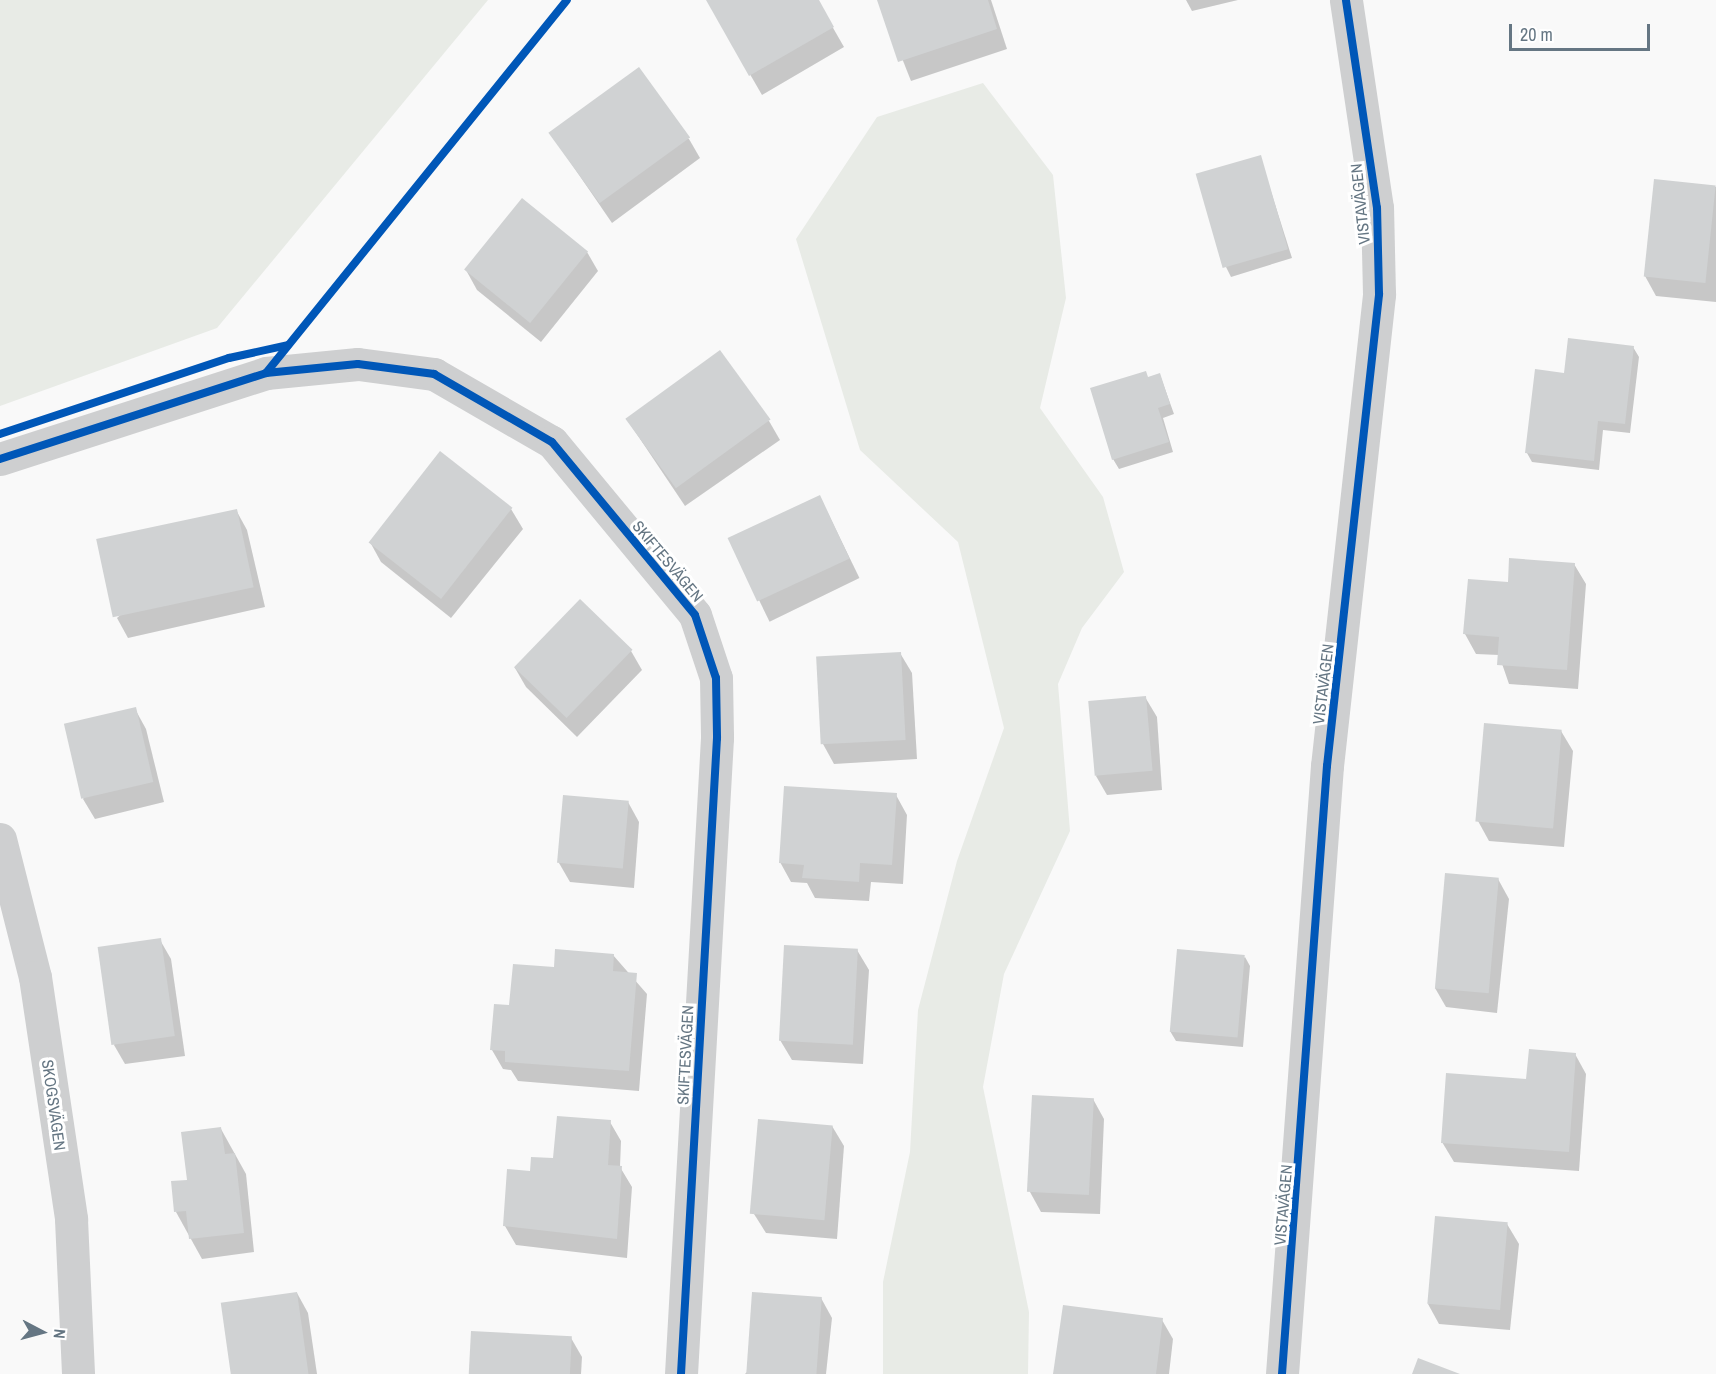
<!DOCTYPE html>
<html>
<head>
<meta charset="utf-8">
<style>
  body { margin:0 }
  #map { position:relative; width:1716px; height:1374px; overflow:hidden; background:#f9f9f9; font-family:"Archivo Narrow",sans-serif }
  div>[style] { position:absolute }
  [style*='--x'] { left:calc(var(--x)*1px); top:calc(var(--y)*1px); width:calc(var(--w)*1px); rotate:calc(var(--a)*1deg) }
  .green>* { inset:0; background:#e8ebe6 }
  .shadow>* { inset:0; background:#0003; transform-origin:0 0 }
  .building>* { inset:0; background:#d0d2d3; transform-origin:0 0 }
  .street>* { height:33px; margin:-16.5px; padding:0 16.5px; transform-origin:16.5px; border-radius:16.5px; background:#cecfd0 }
  .cycleway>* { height:8px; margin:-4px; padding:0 4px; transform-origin:4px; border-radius:4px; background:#0057b8 }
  span { translate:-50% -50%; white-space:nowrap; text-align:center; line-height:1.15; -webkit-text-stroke:6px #fff; paint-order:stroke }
  .street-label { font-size:16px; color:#657683 }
  .north { position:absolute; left:12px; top:1302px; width:60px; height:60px; -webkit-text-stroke:4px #fff; paint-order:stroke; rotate:96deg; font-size:16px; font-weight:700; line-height:24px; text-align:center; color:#657683 }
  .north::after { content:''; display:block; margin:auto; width:21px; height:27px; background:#657683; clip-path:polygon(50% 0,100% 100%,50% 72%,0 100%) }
  .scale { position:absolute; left:1509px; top:24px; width:141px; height:27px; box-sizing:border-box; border:3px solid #657683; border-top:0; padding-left:8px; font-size:18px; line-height:21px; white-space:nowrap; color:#657683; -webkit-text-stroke:4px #fff; paint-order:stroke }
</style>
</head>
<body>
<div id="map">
  <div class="green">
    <div style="clip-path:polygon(0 0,488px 0,217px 328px,0 406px)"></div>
    <div style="clip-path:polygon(983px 83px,1053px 175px,1066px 298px,1040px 408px,1103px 497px,1124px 572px,1082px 628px,1058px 684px,1070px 831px,1004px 974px,983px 1087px,1029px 1312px,1028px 1374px,883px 1374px,883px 1282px,910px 1152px,918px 1010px,957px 861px,1004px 728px,958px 542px,860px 450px,796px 239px,877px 117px)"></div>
  </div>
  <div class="shadow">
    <div style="clip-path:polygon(707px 0,817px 0,844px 47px,762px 95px)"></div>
    <div style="clip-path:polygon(879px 0,991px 0,1007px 49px,911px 81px)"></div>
    <div style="clip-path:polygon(1186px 0,1238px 0,1192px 11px)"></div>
    <div style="clip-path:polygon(551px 134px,689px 139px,700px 158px,612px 223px)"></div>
    <div style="clip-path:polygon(1260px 157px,1292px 258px,1231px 277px,1226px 267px)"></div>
    <div style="clip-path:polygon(1655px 180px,1716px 187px,1716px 302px,1656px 296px,1645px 276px)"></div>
    <div style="clip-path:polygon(587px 252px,598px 271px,541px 342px,477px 290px,466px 270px)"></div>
    <div style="clip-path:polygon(1633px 347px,1639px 357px,1630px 433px,1603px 430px,1599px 470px,1532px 462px,1527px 453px,1565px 374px)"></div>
    <div style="clip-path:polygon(1160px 375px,1174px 414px,1163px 418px,1173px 452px,1119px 469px,1113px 459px,1149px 379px)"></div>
    <div style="clip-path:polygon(626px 418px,769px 421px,780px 440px,685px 506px)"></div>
    <div style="clip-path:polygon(440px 453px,511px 509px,523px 529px,451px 618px,381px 562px,370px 542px)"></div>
    <div style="left:820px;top:497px;width:90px;height:100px;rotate:64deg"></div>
    <div style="clip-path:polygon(236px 510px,247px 530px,265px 607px,128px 638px,117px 618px)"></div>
    <div style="clip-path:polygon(1574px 564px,1586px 584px,1578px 689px,1509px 684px,1499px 655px,1476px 654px,1465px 634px,1509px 584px)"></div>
    <div style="clip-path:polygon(631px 651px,642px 670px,577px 737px,526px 687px,515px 668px)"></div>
    <div style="clip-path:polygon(900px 653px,912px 673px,917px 759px,834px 764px,823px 744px)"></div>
    <div style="clip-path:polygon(1145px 697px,1157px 717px,1162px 790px,1107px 795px,1096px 776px)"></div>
    <div style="clip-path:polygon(135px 709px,146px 729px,164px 802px,95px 819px,83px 799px)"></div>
    <div style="clip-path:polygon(1561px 731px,1573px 751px,1564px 847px,1489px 841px,1478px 821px)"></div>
    <div style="clip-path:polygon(896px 795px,907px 815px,903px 884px,871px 882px,869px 901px,815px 898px,807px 883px,791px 882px,780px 862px)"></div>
    <div style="clip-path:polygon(628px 802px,639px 822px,634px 888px,570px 882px,559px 863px)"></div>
    <div style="clip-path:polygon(1498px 879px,1509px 899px,1497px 1013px,1446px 1007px,1435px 988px)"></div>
    <div style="clip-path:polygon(160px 940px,171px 959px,185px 1056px,125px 1064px,114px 1045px)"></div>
    <div style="clip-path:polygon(857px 950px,869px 970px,863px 1064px,792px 1060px,780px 1040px)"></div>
    <div style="clip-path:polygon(613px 955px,647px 994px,639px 1091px,518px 1081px,511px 1070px,503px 1069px,492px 1050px,556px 969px)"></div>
    <div style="clip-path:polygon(1245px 957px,1250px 966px,1243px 1047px,1176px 1041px,1170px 1031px)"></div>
    <div style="clip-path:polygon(1575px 1054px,1586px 1074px,1579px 1171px,1454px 1162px,1442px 1142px)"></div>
    <div style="clip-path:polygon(1093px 1099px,1104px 1119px,1100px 1214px,1041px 1212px,1030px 1192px)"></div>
    <div style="clip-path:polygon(610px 1122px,621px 1141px,620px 1167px,632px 1187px,627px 1258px,516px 1245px,505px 1226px,532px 1172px)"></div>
    <div style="clip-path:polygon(832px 1126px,844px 1146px,837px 1239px,766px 1233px,754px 1214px)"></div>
    <div style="clip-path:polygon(221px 1129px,246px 1174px,254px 1252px,202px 1259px,176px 1212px)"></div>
    <div style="clip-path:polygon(1507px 1224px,1519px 1244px,1510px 1330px,1439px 1324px,1428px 1304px)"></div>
    <div style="clip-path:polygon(297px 1293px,308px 1313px,317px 1374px,233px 1374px)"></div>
    <div style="clip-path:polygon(821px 1298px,832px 1318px,826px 1374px,745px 1374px)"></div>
    <div style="clip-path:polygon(1162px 1320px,1173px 1339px,1169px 1374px,1055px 1374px)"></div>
    <div style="clip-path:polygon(571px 1338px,582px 1357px,581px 1374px,470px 1374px)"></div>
  </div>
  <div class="building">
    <div style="clip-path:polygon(706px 0,819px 0,834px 27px,749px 76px)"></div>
    <div style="clip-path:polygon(877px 0,988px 0,997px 29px,898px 62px)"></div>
    <div style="left:639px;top:67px;width:87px;height:112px;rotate:54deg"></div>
    <div style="left:1261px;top:155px;width:98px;height:68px;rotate:74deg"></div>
    <div style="left:1654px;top:179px;width:62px;height:98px;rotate:6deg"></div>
    <div style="left:522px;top:198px;width:85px;height:92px;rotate:39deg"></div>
    <div style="clip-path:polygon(1568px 338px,1634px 346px,1625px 424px,1598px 421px,1594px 461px,1525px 453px,1535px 369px,1564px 373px)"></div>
    <div style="left:720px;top:350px;width:86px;height:117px;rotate:54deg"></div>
    <div style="clip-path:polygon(1146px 371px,1148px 377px,1160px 373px,1170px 404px,1158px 408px,1169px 442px,1112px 460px,1090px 388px)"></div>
    <div style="left:440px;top:451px;width:92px;height:116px;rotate:38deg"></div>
    <div style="left:820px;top:495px;width:70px;height:102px;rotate:65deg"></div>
    <div style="left:237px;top:509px;width:80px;height:144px;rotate:78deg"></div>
    <div style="clip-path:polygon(1509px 558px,1575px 563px,1567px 670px,1497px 665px,1499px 637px,1463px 634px,1468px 579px,1508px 582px)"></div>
    <div style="left:580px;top:599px;width:73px;height:95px;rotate:44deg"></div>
    <div style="left:901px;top:652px;width:88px;height:85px;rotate:87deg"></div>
    <div style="left:1146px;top:696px;width:75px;height:58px;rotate:85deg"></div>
    <div style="left:136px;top:707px;width:77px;height:74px;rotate:77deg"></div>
    <div style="left:1484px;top:723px;width:78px;height:99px;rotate:5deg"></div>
    <div style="clip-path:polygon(784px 786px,897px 793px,892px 865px,860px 863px,859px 882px,802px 878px,804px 865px,779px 863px)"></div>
    <div style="left:563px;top:795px;width:66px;height:68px;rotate:5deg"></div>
    <div style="left:1445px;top:873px;width:54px;height:116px;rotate:5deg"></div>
    <div style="left:161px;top:938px;width:99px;height:64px;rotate:82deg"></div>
    <div style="left:784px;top:945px;width:74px;height:96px;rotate:3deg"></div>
    <div style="clip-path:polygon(555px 949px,614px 954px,613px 971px,637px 973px,629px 1071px,505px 1062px,505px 1051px,490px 1050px,494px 1004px,509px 1005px,513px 964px,554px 967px)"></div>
    <div style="left:1177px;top:949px;width:68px;height:83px;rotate:5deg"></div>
    <div style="clip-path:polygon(1529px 1049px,1576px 1053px,1569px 1152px,1441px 1143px,1446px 1073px,1526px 1079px)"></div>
    <div style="left:1032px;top:1095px;width:62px;height:97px;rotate:3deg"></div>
    <div style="clip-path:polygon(557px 1116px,611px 1120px,608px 1165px,622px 1166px,617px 1239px,503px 1226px,507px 1169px,530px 1171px,531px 1157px,553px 1158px)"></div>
    <div style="left:758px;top:1119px;width:75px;height:95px;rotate:5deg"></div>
    <div style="clip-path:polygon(221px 1127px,225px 1154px,235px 1153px,244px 1233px,189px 1239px,186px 1211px,174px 1212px,171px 1181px,187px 1180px,181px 1132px)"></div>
    <div style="left:1435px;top:1216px;width:73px;height:88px;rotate:5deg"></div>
    <div style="left:297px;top:1292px;width:83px;height:77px;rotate:82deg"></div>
    <div style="left:752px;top:1292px;width:70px;height:82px;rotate:4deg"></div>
    <div style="clip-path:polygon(1063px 1305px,1163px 1318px,1156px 1374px,1053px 1374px)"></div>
    <div style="left:471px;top:1331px;width:101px;height:43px;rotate:3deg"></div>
    <div style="clip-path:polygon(1418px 1358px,1460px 1374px,1412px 1374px)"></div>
  </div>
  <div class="street">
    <div style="--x:0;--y:459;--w:280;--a:-17.9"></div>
    <div style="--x:266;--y:373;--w:92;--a:-5.6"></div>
    <div style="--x:358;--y:364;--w:77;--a:7.5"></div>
    <div style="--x:434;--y:374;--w:136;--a:30"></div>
    <div style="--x:552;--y:442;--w:224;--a:50.4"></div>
    <div style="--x:695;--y:615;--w:66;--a:71.6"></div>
    <div style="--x:716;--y:678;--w:60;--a:89"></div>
    <div style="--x:717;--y:738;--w:637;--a:93.24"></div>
    <div style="--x:0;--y:839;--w:142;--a:75.8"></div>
    <div style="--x:35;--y:977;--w:245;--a:81.5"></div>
    <div style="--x:71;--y:1219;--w:155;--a:87.4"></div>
    <div style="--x:1282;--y:1374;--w:610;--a:-85.77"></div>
    <div style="--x:1327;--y:766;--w:475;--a:-83.7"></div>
    <div style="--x:1379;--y:294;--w:86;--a:-91.3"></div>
    <div style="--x:1377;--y:208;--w:210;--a:-98.5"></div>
  </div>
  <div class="cycleway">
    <div style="--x:266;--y:373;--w:479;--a:-51.1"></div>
    <div style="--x:0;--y:434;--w:241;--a:-18.4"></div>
    <div style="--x:229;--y:358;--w:60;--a:-12.4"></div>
    <div style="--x:0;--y:459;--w:280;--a:-17.9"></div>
    <div style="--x:266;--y:373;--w:92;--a:-5.6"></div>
    <div style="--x:358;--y:364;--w:77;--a:7.5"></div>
    <div style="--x:434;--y:374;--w:136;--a:30"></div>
    <div style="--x:552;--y:442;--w:224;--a:50.4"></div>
    <div style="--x:695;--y:615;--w:66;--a:71.6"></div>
    <div style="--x:716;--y:678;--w:60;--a:89"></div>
    <div style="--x:717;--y:738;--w:637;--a:93.24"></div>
    <div style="--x:1282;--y:1374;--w:610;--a:-85.77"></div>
    <div style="--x:1327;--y:766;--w:475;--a:-83.7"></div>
    <div style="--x:1379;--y:294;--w:86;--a:-91.3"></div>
    <div style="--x:1377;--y:208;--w:210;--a:-98.5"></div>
  </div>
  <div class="street-label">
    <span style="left:1360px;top:204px;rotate:-96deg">VISTAVÄGEN</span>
    <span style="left:668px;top:561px;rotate:50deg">SKIFTESVÄGEN</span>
    <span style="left:1323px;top:684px;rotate:-83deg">VISTAVÄGEN</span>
    <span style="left:685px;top:1055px;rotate:-87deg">SKIFTESVÄGEN</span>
    <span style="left:54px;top:1105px;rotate:82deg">SKOGSVÄGEN</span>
    <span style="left:1283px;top:1205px;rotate:-85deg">VISTAVÄGEN</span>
  </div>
  <div class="north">N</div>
  <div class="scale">20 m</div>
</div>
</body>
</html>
